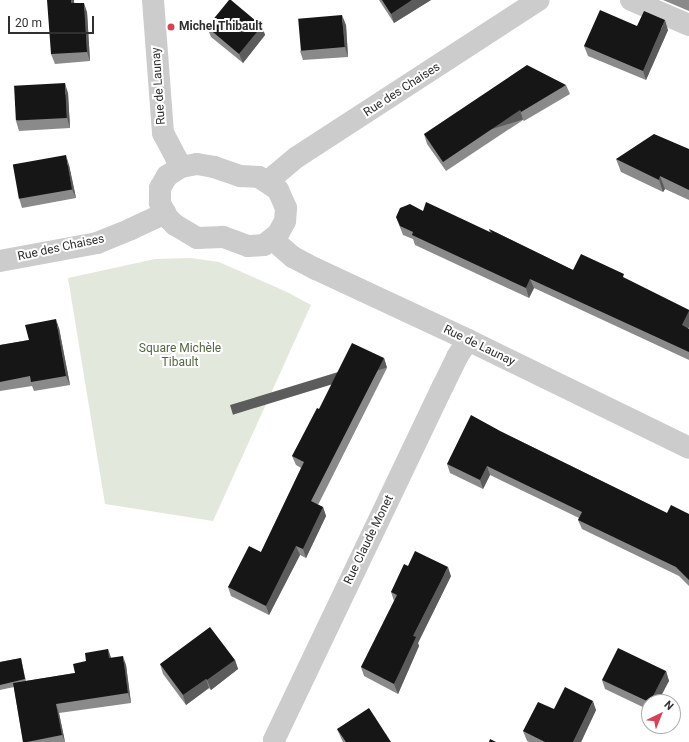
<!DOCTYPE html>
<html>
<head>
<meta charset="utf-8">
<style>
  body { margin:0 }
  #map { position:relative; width:689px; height:742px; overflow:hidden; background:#fff; font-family:Roboto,sans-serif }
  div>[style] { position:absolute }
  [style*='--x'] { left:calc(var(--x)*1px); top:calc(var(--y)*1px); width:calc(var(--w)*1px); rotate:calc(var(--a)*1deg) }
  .green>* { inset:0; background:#e3e8dc }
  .minor>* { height:22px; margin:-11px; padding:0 11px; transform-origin:11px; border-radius:11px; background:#ccc }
  .wall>* { inset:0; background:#8a8a8a }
  .shaded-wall>* { inset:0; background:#5c5c5c; transform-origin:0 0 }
  .building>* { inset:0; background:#161616; transform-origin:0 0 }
  .dots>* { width:11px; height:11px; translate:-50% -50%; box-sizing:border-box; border:2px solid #fff; border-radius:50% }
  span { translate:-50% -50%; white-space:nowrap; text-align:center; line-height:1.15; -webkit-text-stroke:4px #fff; paint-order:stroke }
  .poi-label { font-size:12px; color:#2f2f2f; font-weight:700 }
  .left { translate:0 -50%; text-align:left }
  .street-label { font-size:12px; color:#2f2f2f }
  .park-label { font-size:12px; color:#556741 }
  .north { position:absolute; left:641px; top:694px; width:40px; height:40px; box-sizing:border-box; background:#fff; border:1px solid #acacac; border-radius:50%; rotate:43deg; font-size:11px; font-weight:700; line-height:16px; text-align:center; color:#2f2f2f }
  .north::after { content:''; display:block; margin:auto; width:14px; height:18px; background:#d54357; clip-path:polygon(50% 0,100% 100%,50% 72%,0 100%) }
  .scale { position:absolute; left:8px; top:16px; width:86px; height:18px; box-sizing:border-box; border:2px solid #2f2f2f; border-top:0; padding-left:5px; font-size:12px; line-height:14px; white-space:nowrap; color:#2f2f2f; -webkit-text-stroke:3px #fff; paint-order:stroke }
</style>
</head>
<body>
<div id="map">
  <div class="green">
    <div style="clip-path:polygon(191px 258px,219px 262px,287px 292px,311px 305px,213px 521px,105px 504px,68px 278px,155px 259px)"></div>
  </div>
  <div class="minor">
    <div style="--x:153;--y:0;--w:133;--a:85.7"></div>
    <div style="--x:163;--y:133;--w:38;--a:62"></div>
    <div style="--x:631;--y:0;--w:63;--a:23.3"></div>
    <div style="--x:197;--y:164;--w:17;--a:10"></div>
    <div style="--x:214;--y:167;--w:28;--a:19"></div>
    <div style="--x:240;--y:176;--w:19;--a:3"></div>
    <div style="--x:259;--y:177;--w:23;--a:34"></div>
    <div style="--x:278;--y:190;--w:20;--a:66"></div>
    <div style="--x:286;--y:208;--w:13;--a:94"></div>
    <div style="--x:285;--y:221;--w:15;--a:118"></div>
    <div style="--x:278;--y:234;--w:18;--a:142"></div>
    <div style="--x:264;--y:245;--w:16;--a:176"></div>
    <div style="--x:248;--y:246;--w:27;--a:-160"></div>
    <div style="--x:223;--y:237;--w:26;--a:178"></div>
    <div style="--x:197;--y:238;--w:26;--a:-149"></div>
    <div style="--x:175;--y:225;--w:11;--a:-135"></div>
    <div style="--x:167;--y:217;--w:16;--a:-117"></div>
    <div style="--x:160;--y:203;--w:15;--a:-90"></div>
    <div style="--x:160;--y:188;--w:14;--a:-60"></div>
    <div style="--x:167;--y:176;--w:17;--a:-33"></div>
    <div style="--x:181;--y:167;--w:16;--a:-11"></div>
    <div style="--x:267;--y:182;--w:39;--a:-40"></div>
    <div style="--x:297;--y:157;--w:288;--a:-33"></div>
    <div style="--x:272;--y:239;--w:28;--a:41"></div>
    <div style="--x:293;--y:257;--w:26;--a:28"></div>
    <div style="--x:316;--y:269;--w:168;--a:25"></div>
    <div style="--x:468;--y:340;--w:246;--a:26"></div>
    <div style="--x:0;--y:261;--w:99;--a:-10.5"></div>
    <div style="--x:97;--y:243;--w:37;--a:-22"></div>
    <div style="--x:131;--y:229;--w:38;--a:-25"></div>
    <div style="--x:275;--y:742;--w:2;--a:-117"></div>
    <div style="--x:274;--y:740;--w:392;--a:-64.5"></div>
    <div style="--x:443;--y:386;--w:32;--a:-64"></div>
    <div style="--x:457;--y:357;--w:20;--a:-57"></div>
  </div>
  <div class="wall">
    <div style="clip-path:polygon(74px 0,74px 3px,87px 12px,90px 61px,55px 64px,51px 54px)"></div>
    <div style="clip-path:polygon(379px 0,431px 0,394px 23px)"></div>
    <div style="clip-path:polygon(663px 0,689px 0,689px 11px)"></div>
    <div style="clip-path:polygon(346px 25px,348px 57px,303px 60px,300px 51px)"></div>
    <div style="clip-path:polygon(262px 26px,265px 35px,243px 63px,211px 37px,207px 27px)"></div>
    <div style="clip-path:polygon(637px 26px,668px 30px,646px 80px,588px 56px,584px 46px)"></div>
    <div style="clip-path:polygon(566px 85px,570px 94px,524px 121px,523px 120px,446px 171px,427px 144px,424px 134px)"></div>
    <div style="clip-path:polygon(68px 93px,70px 128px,19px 131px,16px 121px)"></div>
    <div style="clip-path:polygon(689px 149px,689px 200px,665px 189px,663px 192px,621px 172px,616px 159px)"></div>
    <div style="clip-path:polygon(69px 165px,76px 198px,22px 208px,19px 198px)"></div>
    <div style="clip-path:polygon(423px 211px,490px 233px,489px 229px,573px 270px,626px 279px,689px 310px,689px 327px,688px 328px,689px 329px,689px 360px,534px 288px,529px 298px,415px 245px,413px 239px,403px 235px,396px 217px)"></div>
    <div style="clip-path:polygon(59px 328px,70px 385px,34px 391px,32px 386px,0 391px,0 345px,29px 340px)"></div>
    <div style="clip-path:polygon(384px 358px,387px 368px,318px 505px,323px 507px,326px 516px,306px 558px,300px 555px,269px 615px,231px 596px,228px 587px,261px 552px,301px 468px,296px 465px,292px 456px,319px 409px)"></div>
    <div style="clip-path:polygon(502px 432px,667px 513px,689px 514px,689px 586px,679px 576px,582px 529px,578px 520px,579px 518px,490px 475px,483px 489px,450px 473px,447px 464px)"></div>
    <div style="clip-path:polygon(408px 566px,451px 576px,418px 643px,419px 646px,398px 694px,364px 676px,361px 667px,394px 601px,391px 592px)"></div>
    <div style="clip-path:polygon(108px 649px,111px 658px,126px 665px,131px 703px,59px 713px,65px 742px,23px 742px,14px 687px,0 690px,0 662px,21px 658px,22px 663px,26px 681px,75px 673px,86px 661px)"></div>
    <div style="clip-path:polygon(235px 660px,238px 669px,211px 690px,209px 688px,186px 705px,163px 674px,160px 664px)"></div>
    <div style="clip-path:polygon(666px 671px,669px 681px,649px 702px,649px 710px,605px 689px,602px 680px)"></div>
    <div style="clip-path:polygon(554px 709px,596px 710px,581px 742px,529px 742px,527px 741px,523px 731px)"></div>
    <div style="clip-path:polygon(337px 729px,391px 742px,343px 742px,341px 738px)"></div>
  </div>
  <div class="shaded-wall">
    <div style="clip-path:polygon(71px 0,74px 0,75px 13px,71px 3px)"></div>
    <div style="clip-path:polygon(412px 0,431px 0,394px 23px,391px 14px)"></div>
    <div style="clip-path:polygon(84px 3px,87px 12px,90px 61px,87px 52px)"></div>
    <div style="clip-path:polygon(342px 15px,346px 25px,348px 57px,345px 47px)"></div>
    <div style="clip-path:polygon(665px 20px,668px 30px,646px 80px,643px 71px)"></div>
    <div style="clip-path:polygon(262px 26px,265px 35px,243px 63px,239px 54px)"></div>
    <div style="clip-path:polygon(65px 83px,68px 93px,70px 128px,67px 118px)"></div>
    <div style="left:520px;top:110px;width:10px;height:93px;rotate:73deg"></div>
    <div style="clip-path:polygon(66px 155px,69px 165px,76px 198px,72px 189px)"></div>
    <div style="clip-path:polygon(660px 176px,665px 189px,663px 192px,659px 180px)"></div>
    <div style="clip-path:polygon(530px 279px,534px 288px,529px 298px,526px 288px)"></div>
    <div style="clip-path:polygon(689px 311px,689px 327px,685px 335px,682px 325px)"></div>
    <div style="clip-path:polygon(56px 319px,59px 328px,70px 385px,66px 376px)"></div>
    <div style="left:384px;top:358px;width:10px;height:161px;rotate:73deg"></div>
    <div style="clip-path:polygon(487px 466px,490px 475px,483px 489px,480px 480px)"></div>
    <div style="clip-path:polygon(323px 507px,326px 516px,306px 558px,303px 549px)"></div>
    <div style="clip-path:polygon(296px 546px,300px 555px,269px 615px,266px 606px)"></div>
    <div style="clip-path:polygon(448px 567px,451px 576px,418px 643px,419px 646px,398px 694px,394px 684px,413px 636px)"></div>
    <div style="clip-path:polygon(108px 649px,111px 658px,109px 658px)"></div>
    <div style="clip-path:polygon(123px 656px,126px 665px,131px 703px,128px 693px)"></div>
    <div style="clip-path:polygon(235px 660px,238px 669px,211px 690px,207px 680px)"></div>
    <div style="clip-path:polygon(666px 671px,669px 681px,658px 702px,650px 702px)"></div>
    <div style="clip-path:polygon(206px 679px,209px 688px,186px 705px,183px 695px)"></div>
    <div style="clip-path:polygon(593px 701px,596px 710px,581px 742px,573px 742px)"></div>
    <div style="clip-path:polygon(56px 704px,59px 713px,65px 742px,62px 735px)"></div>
  </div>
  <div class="building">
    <div style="clip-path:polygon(47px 0,71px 0,71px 3px,84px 3px,87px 52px,51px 54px)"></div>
    <div style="clip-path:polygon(229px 0,231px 0,262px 26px,239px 54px,207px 27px)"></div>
    <div style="clip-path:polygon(382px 0,412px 0,391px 14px)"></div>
    <div style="clip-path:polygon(600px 10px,637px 26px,644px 11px,665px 20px,643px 71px,584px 46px)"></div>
    <div style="left:342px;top:15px;width:32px;height:44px;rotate:85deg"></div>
    <div style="clip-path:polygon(527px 65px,566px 85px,521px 112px,520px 110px,443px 162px,424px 134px)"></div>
    <div style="left:65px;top:83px;width:35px;height:51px;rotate:87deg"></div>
    <div style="clip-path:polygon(654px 134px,689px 149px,689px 190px,660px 176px,659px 180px,616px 159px)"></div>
    <div style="left:66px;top:155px;width:35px;height:54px;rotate:80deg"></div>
    <div style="clip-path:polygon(426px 202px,492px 233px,489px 229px,573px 270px,581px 254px,624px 274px,623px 277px,689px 310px,689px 311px,682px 325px,689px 329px,689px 352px,530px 279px,526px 288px,412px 235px,413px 232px,400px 226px,396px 217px,400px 208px,410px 204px,423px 211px)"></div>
    <div style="clip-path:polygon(56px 319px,66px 376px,31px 382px,30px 376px,0 382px,0 345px,29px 340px,25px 325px)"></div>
    <div style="clip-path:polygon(352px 343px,384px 358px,311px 501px,323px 507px,303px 549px,296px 546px,266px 606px,228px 587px,249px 546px,261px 552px,304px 462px,292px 456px,317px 408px,319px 409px)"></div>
    <div style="clip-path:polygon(471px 415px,502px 432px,667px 513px,671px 505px,689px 514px,689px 580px,676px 567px,578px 520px,582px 512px,487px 466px,480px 480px,447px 464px)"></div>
    <div style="clip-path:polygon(415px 551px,448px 567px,413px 636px,416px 637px,394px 684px,361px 667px,397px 595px,391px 592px,404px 564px,408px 566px)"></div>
    <div style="clip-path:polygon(210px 627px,235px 660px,207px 680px,206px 679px,183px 695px,160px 664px)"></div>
    <div style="clip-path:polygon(618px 648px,666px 671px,650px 702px,649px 702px,602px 680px)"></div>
    <div style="clip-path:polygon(108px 649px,109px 658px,123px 656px,128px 693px,56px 704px,62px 735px,27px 742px,23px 742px,13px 683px,75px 673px,73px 664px,86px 661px,85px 653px)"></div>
    <div style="clip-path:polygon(21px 658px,25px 679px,0 685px,0 662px)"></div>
    <div style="clip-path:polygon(565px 687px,593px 701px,573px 742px,545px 742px,523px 731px,538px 702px,554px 709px)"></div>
    <div style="clip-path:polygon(369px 708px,391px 742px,346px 742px,337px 729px)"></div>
    <div style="clip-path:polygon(490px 739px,496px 742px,489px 742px)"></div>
  </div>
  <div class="dots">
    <div style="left:171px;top:27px;background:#d54357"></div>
  </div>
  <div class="poi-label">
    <span class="left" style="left:179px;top:27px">Michel Thibault</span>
  </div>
  <div class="street-label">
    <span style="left:159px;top:86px;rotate:-94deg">Rue de Launay</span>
    <span style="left:402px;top:90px;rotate:-33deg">Rue des Chaises</span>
    <span style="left:61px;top:248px;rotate:-12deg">Rue des Chaises</span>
    <span style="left:479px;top:346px;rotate:26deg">Rue de Launay</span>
    <span style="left:369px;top:540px;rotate:-64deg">Rue Claude Monet</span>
  </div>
  <div class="park-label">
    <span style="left:180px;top:356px">Square Michèle<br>Tibault</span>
  </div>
  <div class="north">N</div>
  <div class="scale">20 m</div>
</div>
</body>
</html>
